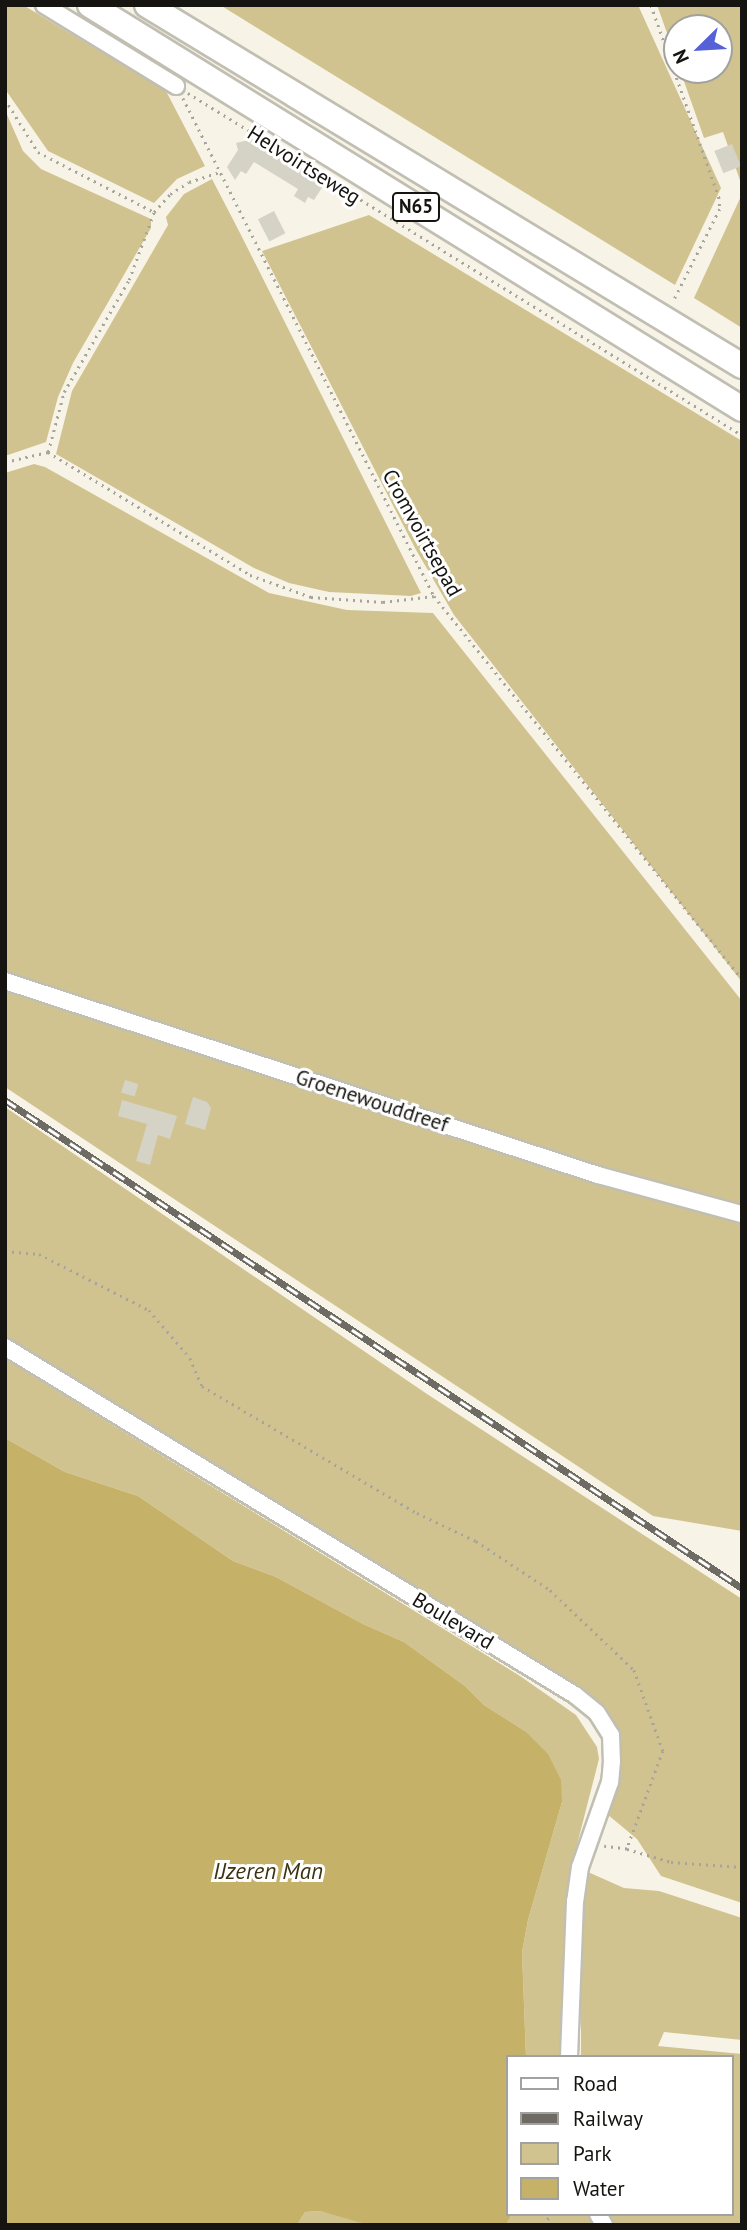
<!DOCTYPE html>
<html>
<head>
<meta charset="utf-8">
<style>
  body { margin:0 }
  #map { position:relative; width:747px; height:2230px; overflow:hidden; background:#f7f4e7; font-family:"PT Sans",sans-serif }
  div>[style] { position:absolute }
  [style*='--x'] { left:calc(var(--x)*1px); top:calc(var(--y)*1px); width:calc(var(--w)*1px); rotate:calc(var(--a)*1deg) }
  .green>* { inset:0; background:#d1c390 }
  .water>* { inset:0; background:#c5b167 }
  .building>* { inset:0; background:#d5d2c6; transform-origin:0 0 }
  .path>* { height:2.5px; margin-top:-1.25px; transform-origin:0; background:repeating-linear-gradient(90deg,#a7a59b 0 2px,transparent 0 7px) }
  .roads { filter:drop-shadow(2px 0 #c1beb2) drop-shadow(-2px 0 #c1beb2) drop-shadow(0 2px #c1beb2) drop-shadow(0 -2px #c1beb2) }
  .minor>* { height:16px; margin:-8px; padding:0 8px; transform-origin:8px; border-radius:8px; background:#fff }
  .primary>* { height:24px; margin:-12px; padding:0 12px; transform-origin:12px; border-radius:12px; background:#fff }
  .rail>* { height:7px; margin-top:-3.5px; transform-origin:0; background:repeating-linear-gradient(90deg,#fff 0 13px,#6d6b64 0 26px); box-sizing:border-box; border-block:2px solid #6d6b64 }
  span { translate:-50% -50%; white-space:nowrap; text-align:center; line-height:1.15; -webkit-text-stroke:6px #fff; paint-order:stroke }
  .shield-label span { padding:2px 5px; background:#fff; border:2px solid; border-radius:5px; -webkit-text-stroke-width:0 }
  .shield-label { font-size:19px; color:#151410; font-weight:700 }
  .street-label { font-size:21px; color:#151410 }
  .water-label { font-size:23px; color:#3c3312; font-style:italic }
  .frame { position:absolute; inset:0; border:7px solid #151410; pointer-events:none }
  .legend { position:absolute; left:506px; top:2055px; width:228px; height:161px; box-sizing:border-box; background:#fff; border:2px solid #a1a19f; margin:0; padding:9px 12px; list-style:none; font-size:21px; color:#151410 }
  .legend li { display:flex; align-items:center; gap:14px; height:35px }
  .legend b { width:35px; border:2px solid #a1a19f }
  .north { position:absolute; left:663px; top:14px; width:70px; height:70px; box-sizing:border-box; background:#fff; border:2px solid #a1a19f; border-radius:50%; rotate:246deg; font-size:19px; font-weight:700; line-height:28px; text-align:center; color:#151410 }
  .north::after { content:''; display:block; margin:auto; width:24px; height:32px; background:#5661d7; clip-path:polygon(50% 0,100% 100%,50% 72%,0 100%) }
</style>
</head>
<body>
<div id="map">
  <div class="green">
    <div style="clip-path:polygon(5px 5px,23px 5px,166px 91px,205px 166px,177px 179px,154px 203px,48px 151px,5px 89px)"></div>
    <div style="clip-path:polygon(220px 5px,638px 5px,721px 188px,675px 285px)"></div>
    <div style="clip-path:polygon(657px 5px,742px 5px,742px 186px,723px 132px,704px 138px,680px 70px,719px 70px,719px 28px,677px 28px,677px 61px)"></div>
    <div style="clip-path:polygon(5px 110px,23px 151px,41px 169px,151px 219px,151px 228px,73px 363px,58px 397px,46px 442px,5px 456px)"></div>
    <div style="clip-path:polygon(212px 179px,239px 231px,421px 593px,411px 596px,329px 592px,289px 583px,254px 568px,56px 454px,72px 391px,168px 225px,166px 217px,184px 194px)"></div>
    <div style="clip-path:polygon(742px 194px,742px 328px,694px 298px)"></div>
    <div style="clip-path:polygon(369px 215px,742px 441px,742px 982px,454px 615px,415px 548px,262px 251px)"></div>
    <div style="clip-path:polygon(34px 464px,45px 467px,269px 593px,347px 610px,433px 613px,742px 1001px,742px 1213px,5px 975px,5px 473px)"></div>
    <div style="clip-path:polygon(5px 991px,742px 1225px,742px 1531px,653px 1516px,5px 1087px)"></div>
    <div style="clip-path:polygon(5px 1107px,427px 1394px,742px 1599px,742px 1903px,661px 1876px,637px 1839px,607px 1814px,620px 1766px,618px 1732px,601px 1709px,5px 1337px)"></div>
    <div style="clip-path:polygon(5px 1359px,520px 1676px,576px 1715px,597px 1747px,599px 1759px,569px 1876px,563px 1962px,563px 2057px,526px 2057px,522px 1952px,528px 1920px,562px 1802px,525px 1731px,484px 1705px,465px 1686px,404px 1642px,363px 1624px,276px 1577px,233px 1561px,138px 1496px,65px 1472px,5px 1438px)"></div>
    <div style="clip-path:polygon(588px 1872px,624px 1888px,659px 1891px,742px 1918px,742px 2040px,664px 2032px,658px 2046px,742px 2054px,742px 2225px,614px 2225px,607px 2214px,731px 2214px,731px 2057px,581px 2057px,581px 1932px)"></div>
    <div style="clip-path:polygon(320px 2211px,345px 2217px,369px 2225px,297px 2225px,305px 2212px)"></div>
    <div style="clip-path:polygon(512px 2214px,589px 2214px,596px 2225px,506px 2225px)"></div>
  </div>
  <div class="water">
    <div style="clip-path:polygon(5px 1438px,65px 1472px,138px 1496px,233px 1561px,276px 1577px,363px 1624px,404px 1642px,465px 1686px,484px 1705px,525px 1731px,548px 1754px,561px 1780px,562px 1802px,528px 1920px,522px 1952px,526px 2057px,507px 2057px,507px 2214px,512px 2214px,506px 2225px,369px 2225px,320px 2211px,305px 2212px,297px 2225px,5px 2225px)"></div>
  </div>
  <div class="building">
    <div style="clip-path:polygon(253px 139px,325px 183px,314px 200px,308px 197px,305px 203px,294px 196px,298px 189px,254px 162px,246px 174px,241px 171px,235px 180px,227px 167px,238px 150px,236px 143px)"></div>
    <div style="left:732px;top:144px;width:24px;height:19px;rotate:68deg"></div>
    <div style="left:274px;top:211px;width:25px;height:18px;rotate:63deg"></div>
    <div style="left:125px;top:1080px;width:14px;height:13px;rotate:17deg"></div>
    <div style="clip-path:polygon(193px 1097px,207px 1102px,211px 1108px,205px 1130px,185px 1124px)"></div>
    <div style="clip-path:polygon(122px 1100px,177px 1116px,170px 1139px,158px 1135px,150px 1165px,136px 1161px,147px 1124px,118px 1116px)"></div>
  </div>
  <div class="path">
    <div style="--x:651;--y:5;--w:204;--a:70.5"></div>
    <div style="--x:719;--y:197;--w:12;--a:85"></div>
    <div style="--x:720;--y:209;--w:102;--a:116.8"></div>
    <div style="--x:188;--y:93;--w:651;--a:31.69"></div>
    <div style="--x:183;--y:98;--w:558;--a:63.25"></div>
    <div style="--x:434;--y:596;--w:491;--a:51.2"></div>
    <div style="--x:5;--y:99;--w:62;--a:58.1"></div>
    <div style="--x:38;--y:152;--w:131;--a:27.3"></div>
    <div style="--x:48;--y:452;--w:62;--a:-75.1"></div>
    <div style="--x:64;--y:392;--w:129;--a:-59.9"></div>
    <div style="--x:129;--y:280;--w:72;--a:-69.8"></div>
    <div style="--x:154;--y:212;--w:24;--a:-48"></div>
    <div style="--x:170;--y:194;--w:22;--a:-32"></div>
    <div style="--x:189;--y:182;--w:32;--a:-18"></div>
    <div style="--x:5;--y:462;--w:44;--a:-13.1"></div>
    <div style="--x:48;--y:452;--w:237;--a:31.3"></div>
    <div style="--x:250;--y:575;--w:65;--a:19.8"></div>
    <div style="--x:311;--y:597;--w:72;--a:4"></div>
    <div style="--x:383;--y:602;--w:51;--a:-6.7"></div>
    <div style="--x:5;--y:1251;--w:34;--a:5"></div>
    <div style="--x:39;--y:1254;--w:123;--a:27"></div>
    <div style="--x:149;--y:1310;--w:63;--a:49.5"></div>
    <div style="--x:190;--y:1358;--w:30;--a:67"></div>
    <div style="--x:202;--y:1386;--w:250;--a:30.6"></div>
    <div style="--x:417;--y:1513;--w:65;--a:25.4"></div>
    <div style="--x:476;--y:1541;--w:89;--a:33.5"></div>
    <div style="--x:550;--y:1590;--w:116;--a:43.6"></div>
    <div style="--x:634;--y:1670;--w:86;--a:70.3"></div>
    <div style="--x:663;--y:1751;--w:104;--a:110.2"></div>
    <div style="--x:627;--y:1849;--w:23;--a:-173"></div>
    <div style="--x:627;--y:1849;--w:46;--a:16.5"></div>
    <div style="--x:671;--y:1862;--w:71;--a:4"></div>
    <div style="--x:543;--y:2225;--w:14;--a:-54"></div>
  </div>
  <div class="roads">
    <div class="minor">
      <div style="--x:44;--y:5;--w:155;--a:31.5"></div>
      <div style="--x:5;--y:981;--w:624;--a:18.12"></div>
      <div style="--x:598;--y:1175;--w:149;--a:15.2"></div>
      <div style="--x:5;--y:1347;--w:668;--a:31.41"></div>
      <div style="--x:575;--y:1695;--w:28;--a:39"></div>
      <div style="--x:597;--y:1713;--w:26;--a:58"></div>
      <div style="--x:611;--y:1735;--w:26;--a:88"></div>
      <div style="--x:612;--y:1761;--w:21;--a:95"></div>
      <div style="--x:610;--y:1782;--w:90;--a:109.4"></div>
      <div style="--x:580;--y:1867;--w:34;--a:98"></div>
      <div style="--x:575;--y:1901;--w:156;--a:92.2"></div>
      <div style="--x:598;--y:2214;--w:13;--a:61"></div>
    </div>
    <div class="primary">
      <div style="--x:90;--y:5;--w:767;--a:31.78"></div>
      <div style="--x:147;--y:5;--w:696;--a:31.25"></div>
    </div>
  </div>
  <div class="rail">
    <div style="--x:5;--y:1100;--w:884;--a:33.51"></div>
  </div>
  <div class="shield-label">
    <span style="left:416px;top:207px">N65</span>
  </div>
  <div class="street-label">
    <span style="left:304px;top:165px;rotate:32deg">Helvoirtseweg</span>
    <span style="left:422px;top:533px;rotate:61deg">Cromvoirtsepad</span>
    <span style="left:372px;top:1101px;rotate:18deg">Groenewouddreef</span>
    <span style="left:453px;top:1621px;rotate:31deg">Boulevard</span>
  </div>
  <div class="water-label">
    <span style="left:268px;top:1871px">IJzeren Man</span>
  </div>
  <div class="frame"></div>
  <ul class="legend">
  <li><b style="height:9px;background:#fff"></b>Road</li>
  <li><b style="height:9px;background:#6d6b64"></b>Railway</li>
  <li><b style="height:19px;background:#d1c390"></b>Park</li>
  <li><b style="height:19px;background:#c5b167"></b>Water</li>
  </ul>
  <div class="north">N</div>
</div>
</body>
</html>
